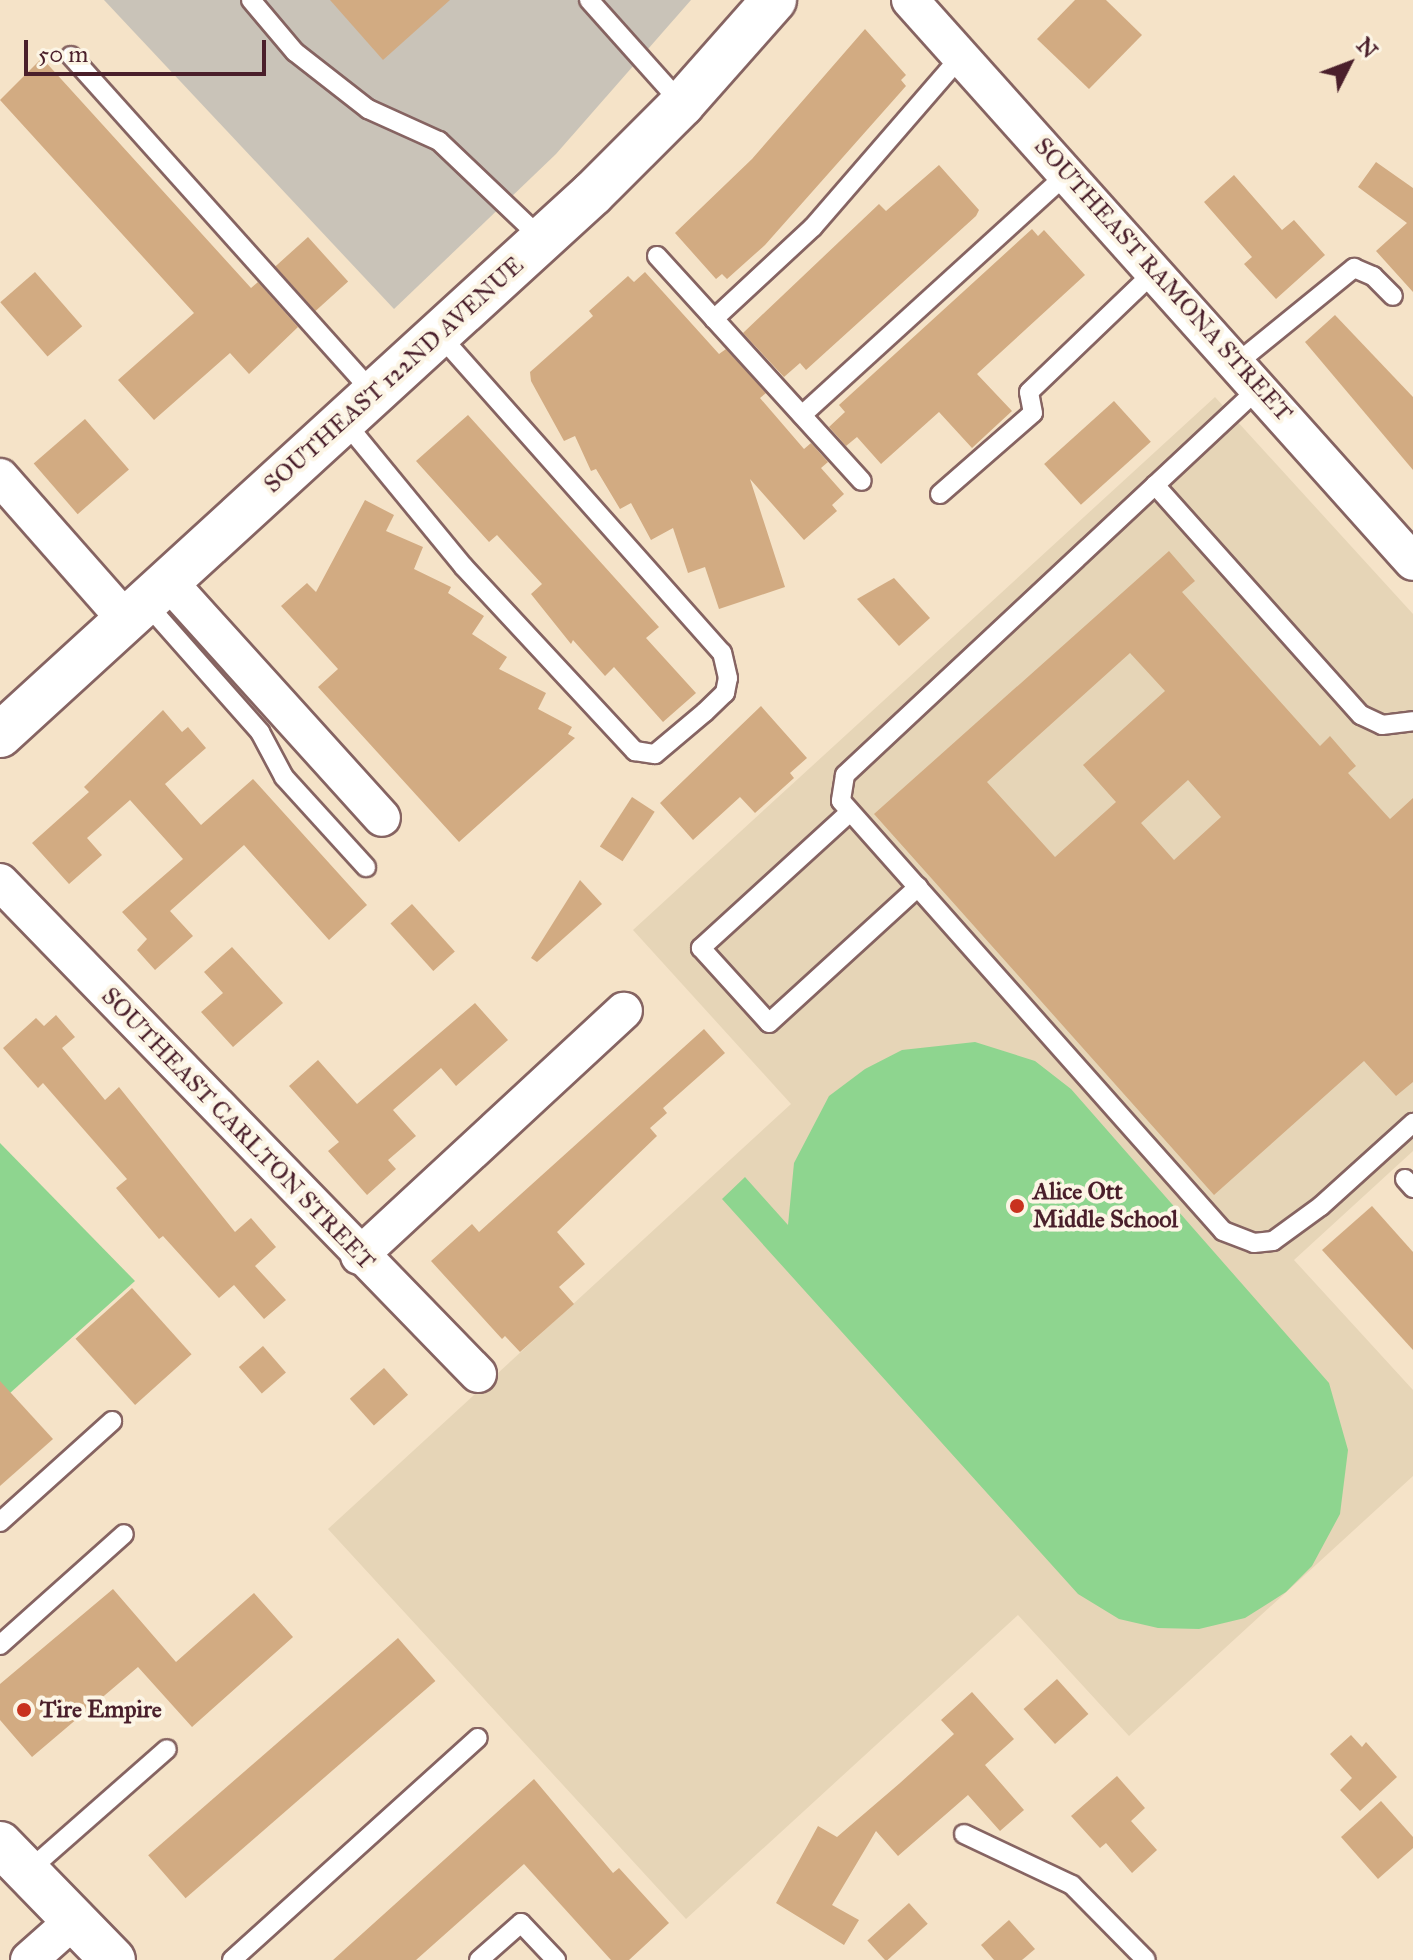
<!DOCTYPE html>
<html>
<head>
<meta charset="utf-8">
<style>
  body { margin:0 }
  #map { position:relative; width:1413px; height:1960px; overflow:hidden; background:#f5e3c8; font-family:"IM FELL Great Primer",serif }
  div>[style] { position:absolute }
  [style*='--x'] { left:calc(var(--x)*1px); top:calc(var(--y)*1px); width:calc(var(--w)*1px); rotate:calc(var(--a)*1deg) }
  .built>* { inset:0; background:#e6d5b7 }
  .industrial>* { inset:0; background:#c9c3b8 }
  .green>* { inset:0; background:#8ed58f }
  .building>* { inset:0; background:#d2ab82; transform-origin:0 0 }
  .roads { filter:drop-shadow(2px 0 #866462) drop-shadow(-2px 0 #866462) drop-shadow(0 2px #866462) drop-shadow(0 -2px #866462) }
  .service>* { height:18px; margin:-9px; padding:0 9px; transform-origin:9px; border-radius:9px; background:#fff }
  .minor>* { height:36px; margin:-18px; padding:0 18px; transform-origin:18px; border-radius:18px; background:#fff }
  .secondary>* { height:44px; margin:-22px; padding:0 22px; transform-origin:22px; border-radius:22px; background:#fff }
  .primary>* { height:44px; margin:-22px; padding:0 22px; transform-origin:22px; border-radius:22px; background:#fff }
  .dots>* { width:22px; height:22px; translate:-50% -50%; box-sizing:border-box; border:4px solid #fcf5e5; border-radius:50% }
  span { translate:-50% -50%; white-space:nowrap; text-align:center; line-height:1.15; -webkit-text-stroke:8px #fcf5e5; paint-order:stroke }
  .street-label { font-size:24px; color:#4a1f2b }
  .poi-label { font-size:24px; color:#4a1f2b; font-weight:700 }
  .left { translate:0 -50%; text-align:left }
  .north { position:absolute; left:1309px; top:24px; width:80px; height:80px; -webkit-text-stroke:6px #fcf5e5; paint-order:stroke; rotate:48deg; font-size:22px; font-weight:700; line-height:32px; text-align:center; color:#4a1f2b }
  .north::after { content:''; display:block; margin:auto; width:28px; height:36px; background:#4a1f2b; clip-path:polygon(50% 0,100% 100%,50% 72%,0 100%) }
  .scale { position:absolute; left:24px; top:40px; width:242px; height:36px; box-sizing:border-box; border:4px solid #4a1f2b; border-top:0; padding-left:10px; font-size:24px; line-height:28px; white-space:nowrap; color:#4a1f2b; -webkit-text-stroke:6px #fcf5e5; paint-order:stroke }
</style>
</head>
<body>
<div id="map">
  <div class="built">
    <div style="clip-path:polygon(1215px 397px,1413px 614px,1413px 1151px,1294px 1260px,1413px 1390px,1413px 1476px,1129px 1736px,1018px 1615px,686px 1919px,328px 1529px,791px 1104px,633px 930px)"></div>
  </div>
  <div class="industrial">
    <div style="clip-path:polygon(104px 0,691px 0,556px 154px,394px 309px)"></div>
  </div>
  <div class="green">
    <div style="clip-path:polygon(975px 1042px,1035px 1061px,1071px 1089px,1329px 1383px,1348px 1450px,1340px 1514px,1312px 1566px,1286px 1592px,1245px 1618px,1199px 1629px,1158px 1628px,1119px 1619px,1078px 1594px,722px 1199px,745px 1177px,788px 1225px,794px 1163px,829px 1096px,865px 1069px,902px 1050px)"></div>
    <div style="clip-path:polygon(0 1143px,135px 1281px,0 1402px)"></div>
  </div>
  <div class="building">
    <div style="clip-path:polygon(330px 0,450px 0,383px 60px)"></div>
    <div style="clip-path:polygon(1075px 0,1106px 0,1142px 35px,1089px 89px,1037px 39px)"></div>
    <div style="clip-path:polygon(865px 29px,906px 75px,901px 80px,906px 86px,765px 245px,727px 279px,722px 274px,716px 279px,675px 233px,752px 159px)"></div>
    <div style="clip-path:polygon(42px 58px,251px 288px,258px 282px,298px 327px,249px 374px,230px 353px,154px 420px,118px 380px,194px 313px,0 100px)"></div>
    <div style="clip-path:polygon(1376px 162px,1413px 188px,1413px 292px,1376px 251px,1407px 223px,1358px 187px)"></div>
    <div style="clip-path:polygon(939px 165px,979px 210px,976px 216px,806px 370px,800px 363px,784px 377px,743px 333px,879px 204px,886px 211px)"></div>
    <div style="clip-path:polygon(1234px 175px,1282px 230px,1294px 220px,1325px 255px,1276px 299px,1244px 264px,1252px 257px,1204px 202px)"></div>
    <div style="clip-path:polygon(1032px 229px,1038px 236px,1044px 230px,1085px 275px,977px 374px,1012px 411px,972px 448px,939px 412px,881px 464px,857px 437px,846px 446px,829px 427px,845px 412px,839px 405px)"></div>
    <div style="left:308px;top:237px;width:60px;height:44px;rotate:48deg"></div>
    <div style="left:35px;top:272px;width:72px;height:46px;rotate:49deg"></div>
    <div style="clip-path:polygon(645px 272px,719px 354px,726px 349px,766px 393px,760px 398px,804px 449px,811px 443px,828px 462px,821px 468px,844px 494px,832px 505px,837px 511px,804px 540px,750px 479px,785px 587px,719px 609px,705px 567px,688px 573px,673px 528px,651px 540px,631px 503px,620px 509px,596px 469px,591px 471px,575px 436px,564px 441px,531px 381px,530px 372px,593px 316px,589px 311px,628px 276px,634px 282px)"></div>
    <div style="clip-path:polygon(1335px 315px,1413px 397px,1413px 470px,1305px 342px)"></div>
    <div style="left:1114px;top:401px;width:55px;height:94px;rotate:48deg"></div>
    <div style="clip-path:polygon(468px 415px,659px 627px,646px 638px,696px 693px,663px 722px,614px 667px,605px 676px,573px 640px,571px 644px,531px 594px,542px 584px,497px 535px,489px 542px,416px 461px)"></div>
    <div style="left:85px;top:419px;width:67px;height:68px;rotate:49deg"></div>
    <div style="clip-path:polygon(365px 500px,394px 515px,386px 531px,423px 547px,414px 569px,451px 587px,448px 593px,484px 616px,472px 634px,507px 657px,499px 669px,546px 693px,538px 709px,572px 727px,568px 734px,575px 738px,459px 842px,318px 687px,338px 669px,281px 606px,307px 583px,316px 592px)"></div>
    <div style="clip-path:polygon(evenodd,1169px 551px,1195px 581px,1182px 592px,1320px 746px,1330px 736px,1356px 766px,1348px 773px,1390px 819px,1413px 798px,1413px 1082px,1396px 1096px,1364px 1061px,1214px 1195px,874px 814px,1169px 551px,1130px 653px,1165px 691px,1083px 765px,1116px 802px,1055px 857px,987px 782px,1130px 653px,1169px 551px,1188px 780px,1221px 817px,1174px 860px,1141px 823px,1188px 780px)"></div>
    <div style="clip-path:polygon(894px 578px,930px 618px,899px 646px,857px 599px)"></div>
    <div style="clip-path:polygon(761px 706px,807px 758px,790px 773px,794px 778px,755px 813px,740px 797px,693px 840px,660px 803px)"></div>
    <div style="clip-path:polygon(163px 710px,182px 732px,188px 727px,206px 748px,165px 784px,201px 825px,253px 779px,367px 905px,329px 940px,244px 845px,170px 911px,193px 936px,155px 970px,137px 950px,147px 939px,122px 912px,183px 859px,130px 800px,87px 838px,102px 855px,69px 884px,32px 843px,89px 792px,84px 787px)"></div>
    <div style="left:632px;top:797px;width:27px;height:59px;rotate:33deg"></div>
    <div style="clip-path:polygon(580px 880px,602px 904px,537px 962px,531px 958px)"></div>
    <div style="left:412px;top:904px;width:64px;height:29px;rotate:48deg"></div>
    <div style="clip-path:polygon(232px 947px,283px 1003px,233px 1047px,201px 1012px,223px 993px,204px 972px)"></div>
    <div style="clip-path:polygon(475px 1003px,508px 1040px,456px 1086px,441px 1068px,393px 1110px,416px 1136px,388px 1160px,396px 1169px,367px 1195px,328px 1151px,339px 1142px,289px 1086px,318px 1060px,357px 1104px)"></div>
    <div style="clip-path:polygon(56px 1015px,75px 1037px,62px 1048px,105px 1100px,119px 1087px,235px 1232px,251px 1218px,276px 1247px,255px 1266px,286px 1300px,264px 1319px,234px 1285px,219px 1298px,163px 1236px,159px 1239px,116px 1188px,127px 1179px,43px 1083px,38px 1088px,3px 1048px,36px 1018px,44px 1026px)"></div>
    <div style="clip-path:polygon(704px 1029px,725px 1053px,663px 1108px,667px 1113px,650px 1128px,657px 1136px,557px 1232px,585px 1264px,559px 1287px,574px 1304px,520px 1352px,505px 1336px,502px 1339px,431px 1261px,472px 1224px,479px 1232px)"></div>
    <div style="clip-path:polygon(1372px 1206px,1413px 1252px,1413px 1350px,1322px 1250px)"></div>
    <div style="left:132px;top:1288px;width:89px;height:76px;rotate:48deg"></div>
    <div style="left:263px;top:1346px;width:35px;height:32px;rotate:49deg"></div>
    <div style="left:384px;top:1368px;width:36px;height:46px;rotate:48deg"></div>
    <div style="clip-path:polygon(0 1381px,53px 1439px,0 1486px)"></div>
    <div style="clip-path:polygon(113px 1589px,176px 1662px,254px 1593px,293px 1637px,192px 1727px,138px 1667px,32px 1757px,0 1720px,0 1684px)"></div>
    <div style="left:398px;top:1638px;width:57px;height:331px;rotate:49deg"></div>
    <div style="left:1057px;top:1679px;width:47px;height:45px;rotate:48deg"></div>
    <div style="clip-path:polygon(972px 1692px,1014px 1739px,985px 1765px,1024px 1810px,1000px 1831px,968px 1795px,898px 1856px,876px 1831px,832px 1905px,859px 1920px,844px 1945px,776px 1903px,818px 1826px,837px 1837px,900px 1783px,954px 1734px,941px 1720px)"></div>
    <div style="clip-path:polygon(1351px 1735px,1362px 1747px,1366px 1742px,1397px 1777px,1360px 1811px,1340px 1790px,1352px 1778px,1330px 1754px)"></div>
    <div style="clip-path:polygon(1117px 1776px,1145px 1808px,1131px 1821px,1157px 1850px,1132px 1873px,1106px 1843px,1100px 1848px,1071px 1816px)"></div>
    <div style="clip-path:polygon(534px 1779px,613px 1873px,619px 1868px,669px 1923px,629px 1960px,611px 1960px,524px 1864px,416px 1960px,333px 1960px)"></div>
    <div style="clip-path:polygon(1381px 1801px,1413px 1837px,1413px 1848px,1378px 1879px,1341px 1837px)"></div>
    <div style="left:909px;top:1903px;width:28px;height:56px;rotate:48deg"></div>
    <div style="clip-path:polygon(1009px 1920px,1035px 1949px,1022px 1960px,994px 1960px,981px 1945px)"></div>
  </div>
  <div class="roads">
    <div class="service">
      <div style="--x:251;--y:0;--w:68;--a:49.8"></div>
      <div style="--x:295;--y:52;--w:93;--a:38"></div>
      <div style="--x:368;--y:109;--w:78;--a:24.3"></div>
      <div style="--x:439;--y:141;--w:142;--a:43.6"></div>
      <div style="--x:589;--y:0;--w:140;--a:48.2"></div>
      <div style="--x:71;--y:56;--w:454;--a:48.1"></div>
      <div style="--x:657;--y:256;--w:304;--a:47.7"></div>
      <div style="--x:714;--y:319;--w:135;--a:-42.9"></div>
      <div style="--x:813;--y:227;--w:228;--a:-49.1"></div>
      <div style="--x:1237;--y:363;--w:151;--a:-39.1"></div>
      <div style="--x:1354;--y:268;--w:21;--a:23"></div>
      <div style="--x:1373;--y:276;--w:28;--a:45"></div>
      <div style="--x:1259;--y:388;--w:567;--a:136.93"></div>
      <div style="--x:845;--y:775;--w:26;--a:99"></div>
      <div style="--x:841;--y:801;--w:575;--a:48.38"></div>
      <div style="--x:1223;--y:1231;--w:33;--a:21"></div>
      <div style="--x:1254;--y:1243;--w:19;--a:-6"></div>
      <div style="--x:1273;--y:1241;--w:59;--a:-36.1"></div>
      <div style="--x:1321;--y:1206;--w:124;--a:-42.1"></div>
      <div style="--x:802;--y:415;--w:360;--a:-42.3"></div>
      <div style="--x:344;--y:421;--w:188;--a:50.6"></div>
      <div style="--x:463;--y:566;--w:253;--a:47.1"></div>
      <div style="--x:635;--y:751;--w:20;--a:9"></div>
      <div style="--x:655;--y:754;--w:65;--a:-40"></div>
      <div style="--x:705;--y:712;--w:28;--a:-44"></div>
      <div style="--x:725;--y:693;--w:15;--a:-79"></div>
      <div style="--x:728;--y:678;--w:26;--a:-103"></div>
      <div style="--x:722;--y:653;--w:426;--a:-131.6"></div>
      <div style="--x:1155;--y:485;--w:309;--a:48.2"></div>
      <div style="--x:1361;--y:715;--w:23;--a:25"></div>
      <div style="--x:1382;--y:725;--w:31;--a:-7"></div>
      <div style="--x:940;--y:494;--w:123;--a:-41.1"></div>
      <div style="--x:1033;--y:413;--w:21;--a:-101"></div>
      <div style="--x:1029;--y:392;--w:175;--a:-43.8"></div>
      <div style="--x:145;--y:602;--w:174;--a:48.5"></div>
      <div style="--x:260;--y:732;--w:51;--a:61.9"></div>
      <div style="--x:284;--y:777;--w:122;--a:47.7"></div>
      <div style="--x:850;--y:812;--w:202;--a:137.6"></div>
      <div style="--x:701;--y:948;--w:101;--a:47.8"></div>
      <div style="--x:769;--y:1023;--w:202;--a:-42.4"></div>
      <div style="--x:1405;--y:1179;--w:12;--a:48"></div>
      <div style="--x:0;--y:1522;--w:151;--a:-42"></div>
      <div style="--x:0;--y:1645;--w:166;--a:-41.8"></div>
      <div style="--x:964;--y:1834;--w:119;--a:25.3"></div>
      <div style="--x:1072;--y:1885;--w:105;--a:45.4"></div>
      <div style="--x:27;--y:1872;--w:186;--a:-41.3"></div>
      <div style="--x:232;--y:1960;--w:331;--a:-42.1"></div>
      <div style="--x:479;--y:1960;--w:56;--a:-41.4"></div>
      <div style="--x:521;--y:1923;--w:51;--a:46.6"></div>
    </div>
    <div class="minor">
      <div style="--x:910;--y:0;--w:754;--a:48.17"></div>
      <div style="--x:0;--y:477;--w:191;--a:48.6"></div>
      <div style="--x:168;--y:581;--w:319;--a:47.9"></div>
      <div style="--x:0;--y:882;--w:686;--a:45.83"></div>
      <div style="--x:359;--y:1256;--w:361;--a:-42.8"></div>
      <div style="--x:29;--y:1960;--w:60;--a:-41.6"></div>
    </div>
    <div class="secondary">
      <div style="--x:0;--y:735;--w:803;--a:-42.43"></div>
      <div style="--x:593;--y:193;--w:126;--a:-45"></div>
      <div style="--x:682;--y:104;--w:139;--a:-48.5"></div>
    </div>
    <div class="primary">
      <div style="--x:0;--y:1844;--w:162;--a:45.8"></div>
    </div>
  </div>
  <div class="dots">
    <div style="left:1017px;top:1206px;background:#c8321e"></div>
    <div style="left:24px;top:1710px;background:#c8321e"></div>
  </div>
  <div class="street-label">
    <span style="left:1163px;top:280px;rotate:48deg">SOUTHEAST RAMONA STREET</span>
    <span style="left:394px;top:375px;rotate:-42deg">SOUTHEAST 122ND AVENUE</span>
    <span style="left:238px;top:1129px;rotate:46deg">SOUTHEAST CARLTON STREET</span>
  </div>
  <div class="poi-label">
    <span class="left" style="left:1033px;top:1206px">Alice Ott<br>Middle School</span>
    <span class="left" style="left:40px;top:1710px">Tire Empire</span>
  </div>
  <div class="north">N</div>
  <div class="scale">50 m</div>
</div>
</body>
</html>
